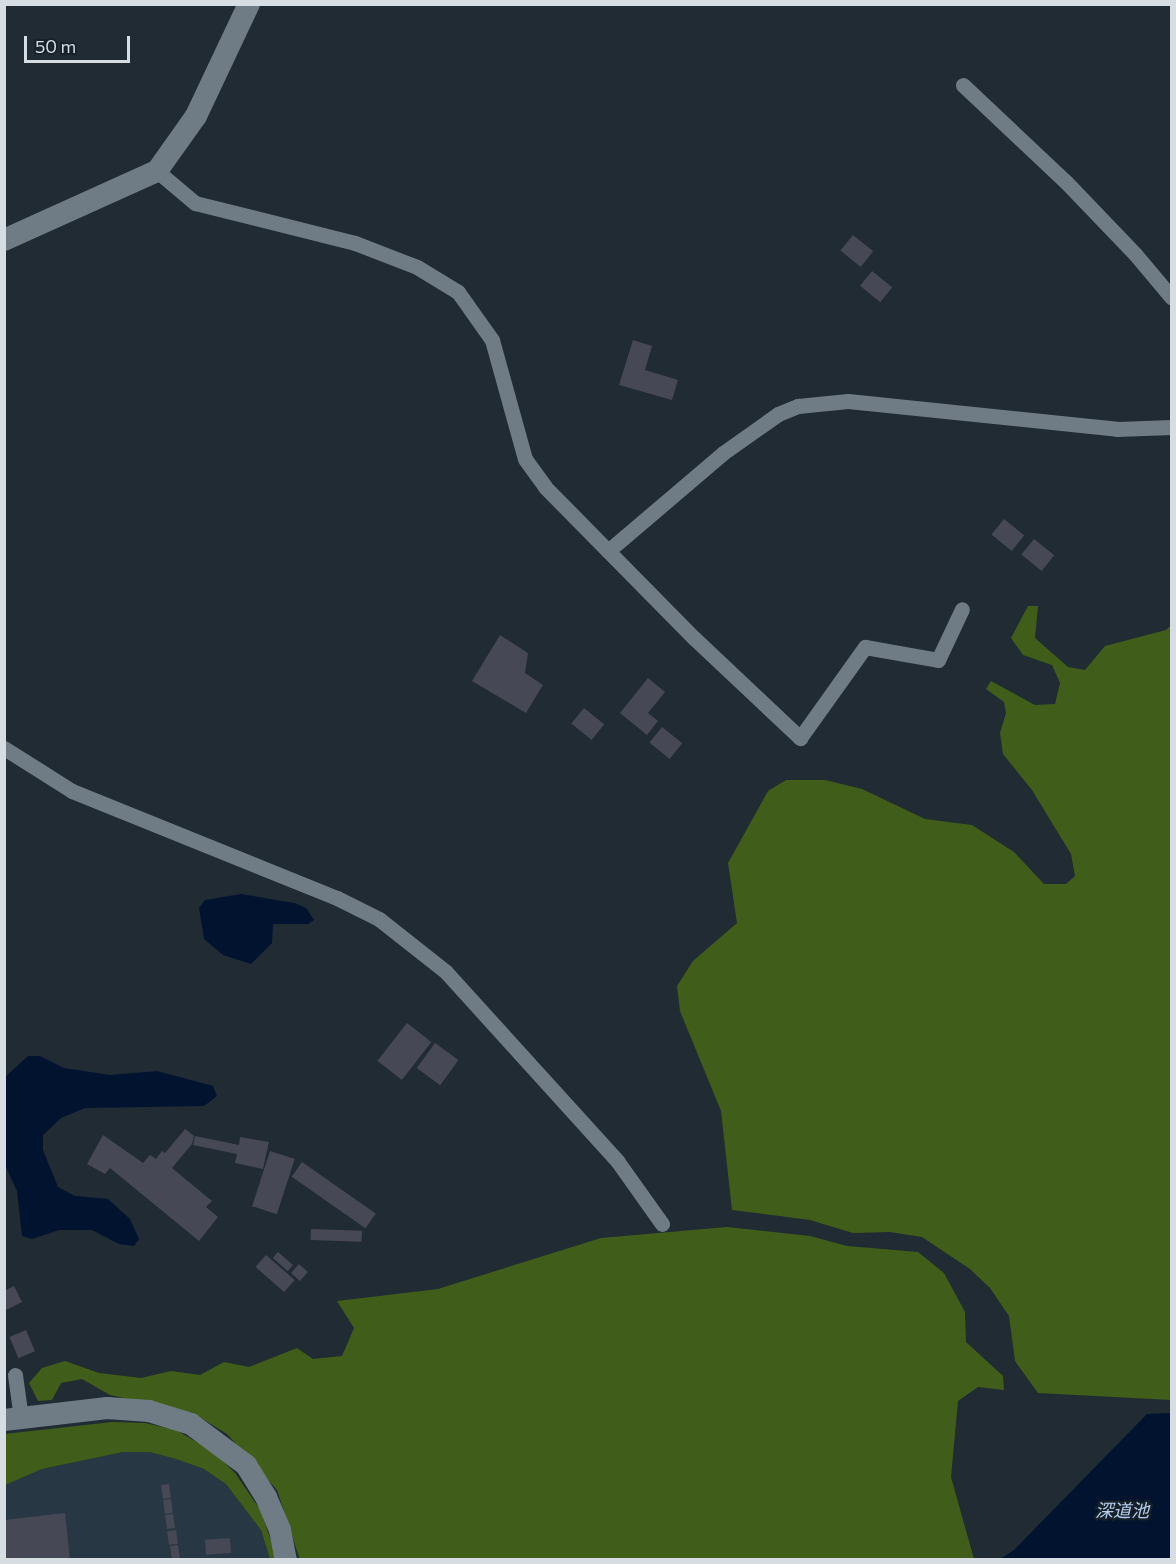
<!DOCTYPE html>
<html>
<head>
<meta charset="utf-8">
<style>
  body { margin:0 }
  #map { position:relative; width:1176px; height:1564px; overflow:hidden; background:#202b33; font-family:Commissioner,"Noto Sans JP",sans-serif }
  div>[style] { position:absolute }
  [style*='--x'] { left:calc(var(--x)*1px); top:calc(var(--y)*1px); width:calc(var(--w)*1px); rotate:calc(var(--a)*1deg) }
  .built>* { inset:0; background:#273744 }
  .forest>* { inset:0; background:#405e19 }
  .water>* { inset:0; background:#01132f }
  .building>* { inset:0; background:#474855; transform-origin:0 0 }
  .street>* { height:15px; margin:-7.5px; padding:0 7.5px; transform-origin:7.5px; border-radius:7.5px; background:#6f7c85 }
  .secondary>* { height:22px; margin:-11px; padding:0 11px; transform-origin:11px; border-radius:11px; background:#6f7c85 }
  span { translate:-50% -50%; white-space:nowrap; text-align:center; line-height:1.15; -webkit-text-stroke:4.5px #172129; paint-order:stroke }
  .water-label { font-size:18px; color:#b5ceee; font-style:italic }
  .frame { position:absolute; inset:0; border:6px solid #d6dde3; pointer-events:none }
  .scale { position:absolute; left:24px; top:36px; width:106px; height:27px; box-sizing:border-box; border:3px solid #d6dde3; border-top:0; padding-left:8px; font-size:18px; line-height:21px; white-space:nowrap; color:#d6dde3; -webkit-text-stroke:4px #172129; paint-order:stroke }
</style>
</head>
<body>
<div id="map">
  <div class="built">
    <div style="clip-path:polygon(123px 1452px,150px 1452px,176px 1459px,204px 1469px,226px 1484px,261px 1530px,270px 1559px,5px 1559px,4px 1485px,42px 1469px)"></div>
  </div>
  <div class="forest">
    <div style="clip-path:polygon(1028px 606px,1038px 606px,1035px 638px,1068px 667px,1085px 670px,1105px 646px,1166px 630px,1171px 625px,1171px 1400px,1038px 1393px,1015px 1361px,1009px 1316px,990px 1288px,970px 1269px,922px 1237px,890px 1232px,853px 1233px,810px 1220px,732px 1210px,721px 1111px,680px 1011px,677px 986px,693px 961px,737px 923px,728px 863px,768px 791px,786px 780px,825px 780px,862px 789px,925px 819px,972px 825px,1014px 852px,1044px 884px,1066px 884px,1075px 876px,1071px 854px,1032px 790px,1003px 754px,1000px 733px,1006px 713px,1004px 702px,986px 689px,991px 681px,1035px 705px,1055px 704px,1060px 683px,1052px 665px,1023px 655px,1011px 638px)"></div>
    <div style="clip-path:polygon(727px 1227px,810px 1236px,847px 1246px,918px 1252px,944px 1273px,965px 1312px,966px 1342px,1003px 1376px,1004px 1390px,978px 1387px,958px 1401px,951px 1477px,974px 1559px,300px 1560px,277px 1490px,227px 1434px,193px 1413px,110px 1395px,82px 1379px,61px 1383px,52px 1400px,38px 1401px,29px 1383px,42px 1368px,65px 1361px,99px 1373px,141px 1378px,171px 1371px,200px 1375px,224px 1362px,249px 1367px,297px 1348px,313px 1359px,342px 1356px,354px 1328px,337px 1301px,438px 1289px,601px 1238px)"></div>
    <div style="clip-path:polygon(112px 1422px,145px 1423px,176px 1430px,214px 1452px,235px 1473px,261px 1511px,277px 1559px,270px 1559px,261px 1530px,226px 1484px,204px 1469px,176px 1459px,150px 1452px,123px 1452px,42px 1469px,5px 1485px,4px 1434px)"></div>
  </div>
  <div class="water">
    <div style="clip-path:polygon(241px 894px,294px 903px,306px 908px,314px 920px,308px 924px,273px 924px,272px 943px,251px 964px,223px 955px,204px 939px,199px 908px,205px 900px)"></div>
    <div style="clip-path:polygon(28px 1056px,40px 1056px,64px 1068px,110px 1075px,157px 1071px,213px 1086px,217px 1096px,204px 1106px,85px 1108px,61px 1118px,43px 1135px,43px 1150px,58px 1187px,75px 1196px,108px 1199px,130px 1219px,139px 1239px,134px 1246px,119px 1244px,92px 1230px,59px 1230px,32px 1239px,22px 1236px,17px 1191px,5px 1165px,4px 1078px)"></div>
    <div style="clip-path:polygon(1171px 1413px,1171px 1559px,1000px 1559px,1014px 1550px,1147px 1414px)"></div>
  </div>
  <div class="building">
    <div style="left:853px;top:235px;width:26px;height:20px;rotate:39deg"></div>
    <div style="left:872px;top:271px;width:26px;height:19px;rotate:39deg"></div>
    <div style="clip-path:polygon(633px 340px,652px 346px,645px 370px,678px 380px,672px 400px,619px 385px)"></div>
    <div style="left:1004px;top:519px;width:26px;height:20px;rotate:39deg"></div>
    <div style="left:1034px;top:539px;width:26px;height:20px;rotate:39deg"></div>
    <div style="clip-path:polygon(500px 635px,528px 653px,525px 673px,543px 685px,526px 713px,472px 681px)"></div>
    <div style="clip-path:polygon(648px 678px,665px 692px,648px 713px,658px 721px,647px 735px,620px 713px)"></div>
    <div style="left:584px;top:708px;width:26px;height:20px;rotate:39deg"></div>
    <div style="left:662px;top:727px;width:26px;height:20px;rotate:39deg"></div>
    <div style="left:407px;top:1023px;width:31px;height:48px;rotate:38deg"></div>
    <div style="left:435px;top:1043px;width:29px;height:31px;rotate:36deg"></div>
    <div style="clip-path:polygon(185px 1129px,194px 1136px,192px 1144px,172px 1168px,212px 1201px,206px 1207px,218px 1217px,199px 1241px,110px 1168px,105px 1174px,87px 1164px,103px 1135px,143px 1163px,150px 1155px,156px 1159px,162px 1151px,165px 1153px)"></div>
    <div style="clip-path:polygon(195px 1136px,239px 1145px,240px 1137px,269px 1142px,263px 1169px,235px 1163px,237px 1154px,193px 1145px)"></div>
    <div style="left:270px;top:1151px;width:26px;height:58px;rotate:18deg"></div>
    <div style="left:302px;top:1162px;width:90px;height:18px;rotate:35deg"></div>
    <div style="left:311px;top:1229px;width:51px;height:11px;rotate:2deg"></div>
    <div style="left:278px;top:1252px;width:20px;height:8px;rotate:41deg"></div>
    <div style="left:266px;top:1255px;width:38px;height:16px;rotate:41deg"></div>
    <div style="left:299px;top:1264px;width:12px;height:12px;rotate:42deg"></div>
    <div style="clip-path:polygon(14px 1286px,22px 1302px,4px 1311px,4px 1291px)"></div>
    <div style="left:26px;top:1330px;width:23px;height:18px;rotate:67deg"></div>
    <div style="left:169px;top:1484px;width:14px;height:8px;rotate:82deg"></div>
    <div style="left:171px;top:1499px;width:14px;height:8px;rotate:82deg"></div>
    <div style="clip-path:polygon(65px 1513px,70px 1560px,4px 1560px,4px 1520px)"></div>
    <div style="left:173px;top:1514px;width:14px;height:8px;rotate:82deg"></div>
    <div style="left:176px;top:1530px;width:14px;height:9px;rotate:82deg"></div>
    <div style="left:230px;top:1538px;width:15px;height:25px;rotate:86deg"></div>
    <div style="left:178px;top:1545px;width:14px;height:8px;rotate:82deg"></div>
  </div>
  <div class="street">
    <div style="--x:963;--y:85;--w:141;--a:43.3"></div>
    <div style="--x:1066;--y:182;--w:100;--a:46.2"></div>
    <div style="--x:1135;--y:254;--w:57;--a:49.9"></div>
    <div style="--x:157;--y:171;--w:50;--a:40.1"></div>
    <div style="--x:195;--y:203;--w:165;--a:14"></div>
    <div style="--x:355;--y:243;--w:66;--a:21.2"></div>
    <div style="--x:417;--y:267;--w:48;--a:31.4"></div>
    <div style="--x:458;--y:292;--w:59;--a:54.7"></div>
    <div style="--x:492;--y:340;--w:123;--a:74.5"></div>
    <div style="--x:525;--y:459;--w:34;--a:54"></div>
    <div style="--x:545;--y:487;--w:212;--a:45.4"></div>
    <div style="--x:694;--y:638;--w:146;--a:43.3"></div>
    <div style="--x:800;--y:738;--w:112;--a:-54.5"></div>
    <div style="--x:865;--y:647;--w:74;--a:10.1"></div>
    <div style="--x:938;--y:660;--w:56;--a:-64.8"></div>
    <div style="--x:608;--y:551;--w:151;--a:-40.4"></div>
    <div style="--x:723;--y:453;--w:67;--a:-35.3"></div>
    <div style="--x:778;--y:414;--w:22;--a:-22"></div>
    <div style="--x:798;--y:406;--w:50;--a:-5.7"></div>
    <div style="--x:848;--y:401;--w:270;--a:5.9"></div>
    <div style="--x:1117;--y:429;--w:55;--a:-2.1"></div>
    <div style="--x:4;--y:748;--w:80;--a:32.3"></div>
    <div style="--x:72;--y:791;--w:286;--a:22"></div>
    <div style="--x:337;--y:898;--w:47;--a:26.6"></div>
    <div style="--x:379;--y:919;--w:85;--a:38.3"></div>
    <div style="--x:446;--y:972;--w:256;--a:47.8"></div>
    <div style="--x:618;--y:1162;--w:76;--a:54.6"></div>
    <div style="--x:15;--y:1375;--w:43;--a:82.1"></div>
  </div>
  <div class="secondary">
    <div style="--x:4;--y:240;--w:168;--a:-24.3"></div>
    <div style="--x:157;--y:171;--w:67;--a:-54.7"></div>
    <div style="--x:196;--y:116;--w:124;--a:-64.7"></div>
    <div style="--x:4;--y:1420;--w:104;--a:-6.6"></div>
    <div style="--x:107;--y:1408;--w:42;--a:4.1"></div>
    <div style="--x:149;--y:1411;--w:44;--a:17.2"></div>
    <div style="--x:191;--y:1424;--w:69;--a:36.7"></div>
    <div style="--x:246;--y:1465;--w:38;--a:58"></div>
    <div style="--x:266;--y:1497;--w:36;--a:67"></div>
    <div style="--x:280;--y:1530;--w:31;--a:79"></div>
  </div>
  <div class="water-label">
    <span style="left:1122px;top:1510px">深道池</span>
  </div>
  <div class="frame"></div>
  <div class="scale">50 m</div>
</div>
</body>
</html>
